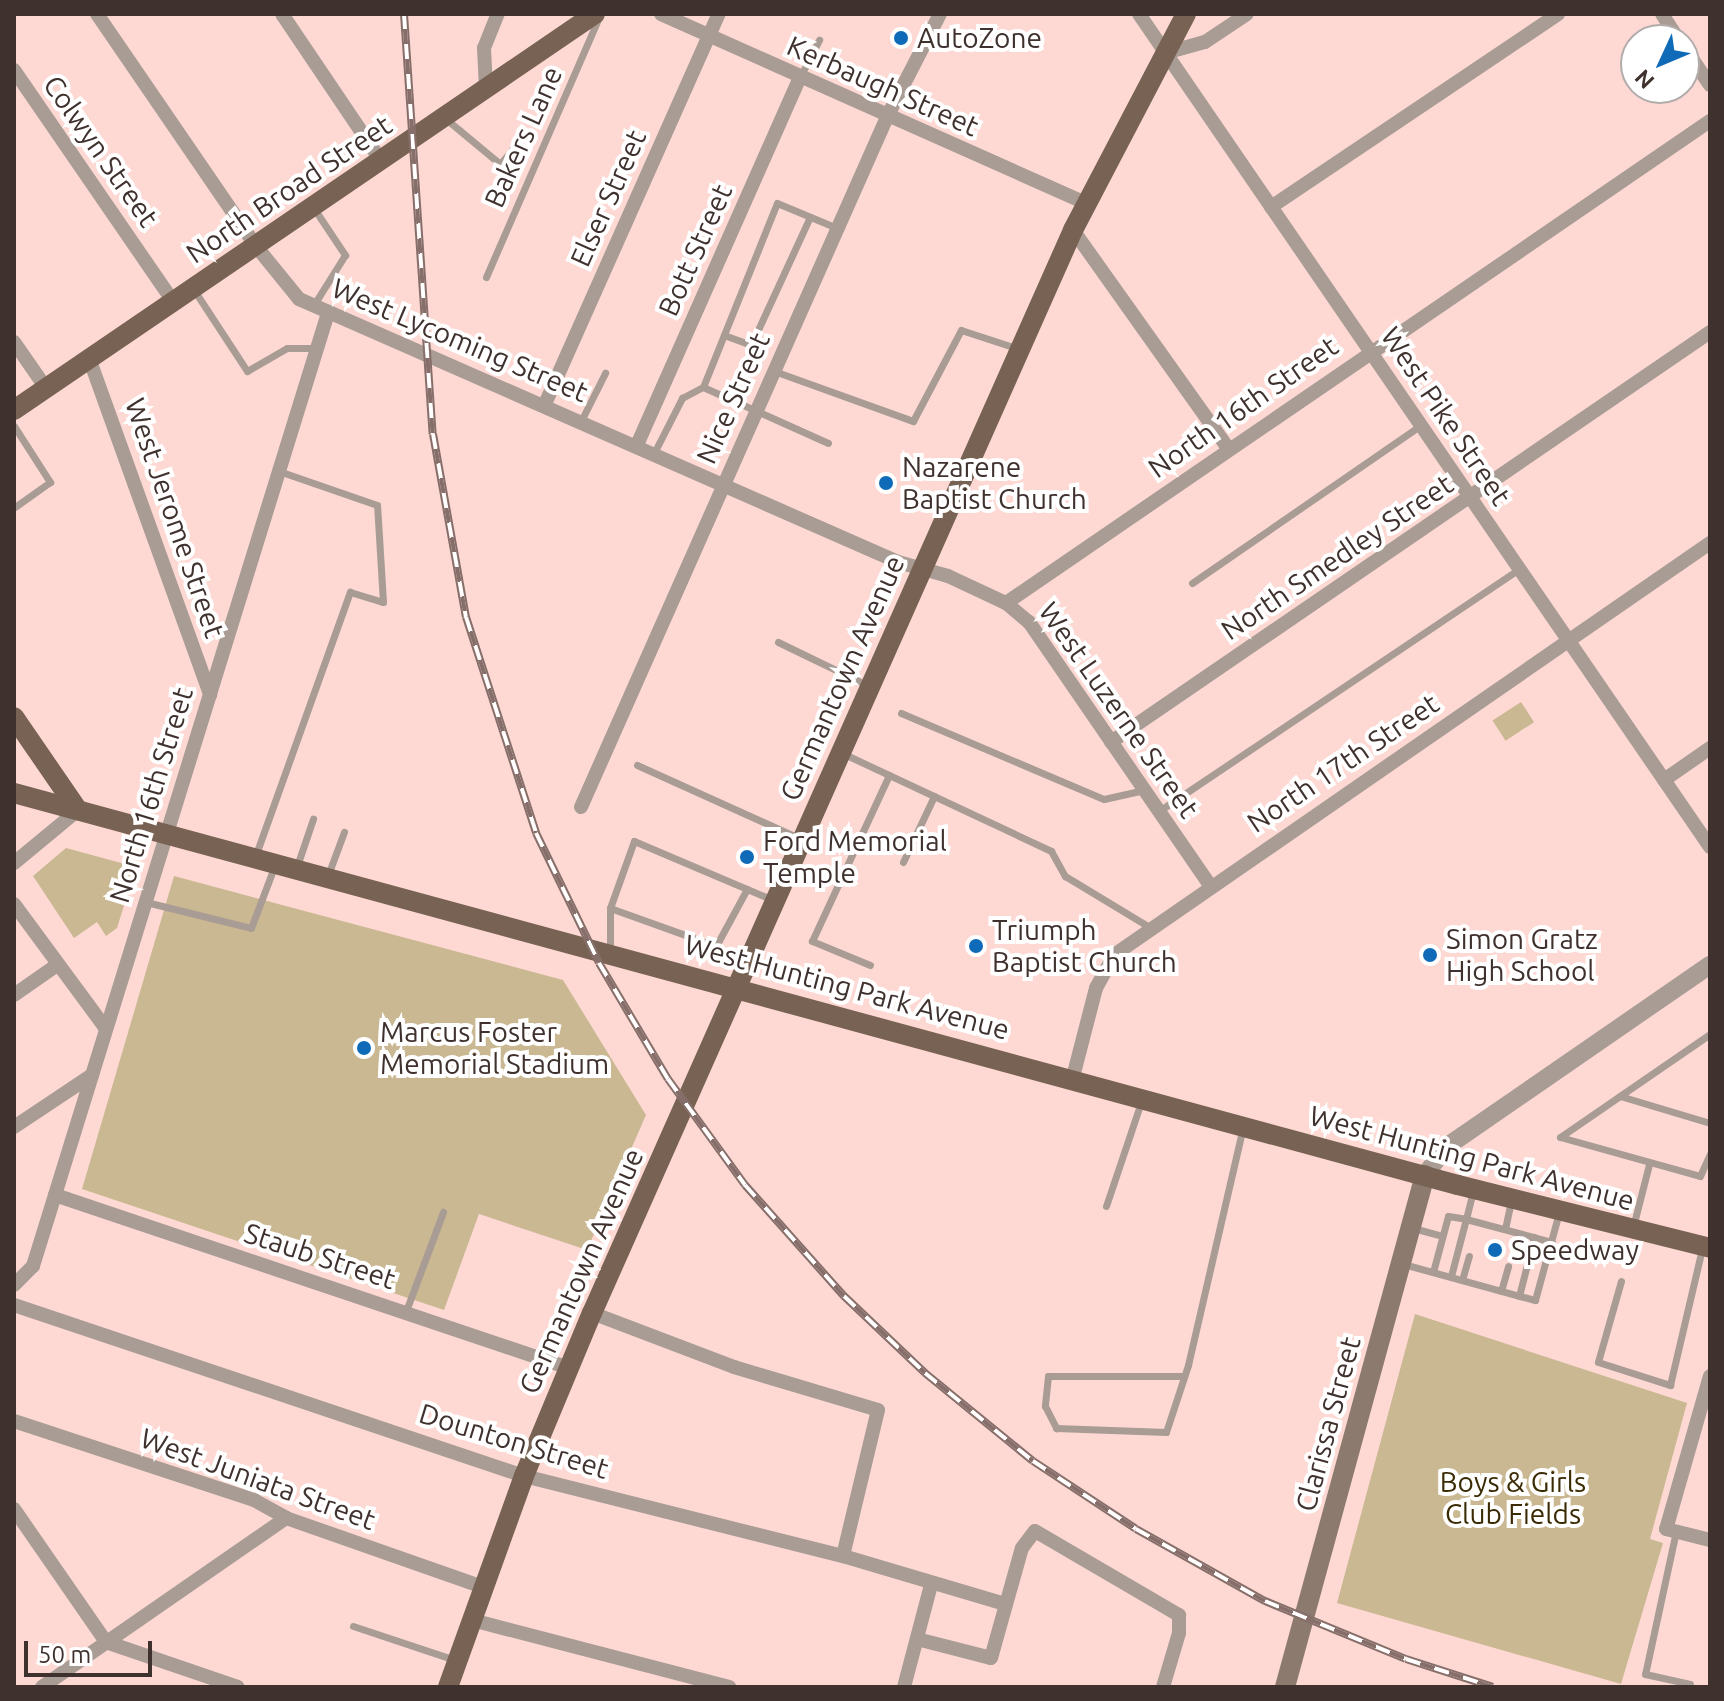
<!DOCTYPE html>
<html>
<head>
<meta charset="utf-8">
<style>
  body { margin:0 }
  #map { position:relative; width:1724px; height:1701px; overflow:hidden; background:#fed9d3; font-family:Ubuntu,sans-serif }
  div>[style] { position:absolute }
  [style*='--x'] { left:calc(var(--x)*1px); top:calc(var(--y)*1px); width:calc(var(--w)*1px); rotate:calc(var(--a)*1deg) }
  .green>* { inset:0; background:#cab893; transform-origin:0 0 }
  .service>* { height:7px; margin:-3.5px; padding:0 3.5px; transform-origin:3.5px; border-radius:3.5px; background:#a89c94 }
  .minor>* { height:14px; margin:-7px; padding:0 7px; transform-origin:7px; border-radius:7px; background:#a89c94 }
  .tertiary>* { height:18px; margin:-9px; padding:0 9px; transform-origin:9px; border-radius:9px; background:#a89c94 }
  .secondary>* { height:20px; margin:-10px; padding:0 10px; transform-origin:10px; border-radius:10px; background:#8c7a6e }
  .primary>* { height:20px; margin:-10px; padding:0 10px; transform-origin:10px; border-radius:10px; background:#776253 }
  .rail>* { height:8px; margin-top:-4px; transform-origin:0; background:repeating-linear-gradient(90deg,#fff 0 15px,#866f6b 0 30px); box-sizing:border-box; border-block:2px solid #866f6b }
  .dots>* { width:22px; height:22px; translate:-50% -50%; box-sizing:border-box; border:4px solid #fff; border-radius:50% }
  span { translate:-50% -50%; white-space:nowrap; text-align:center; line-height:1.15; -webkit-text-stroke:8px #fff; paint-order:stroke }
  .poi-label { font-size:28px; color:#3f312e }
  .left { translate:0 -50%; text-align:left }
  .street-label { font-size:28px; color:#3f312e }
  .park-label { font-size:28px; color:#3b2b04 }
  .frame { position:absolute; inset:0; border:16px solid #3f312e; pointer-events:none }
  .north { position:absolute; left:1620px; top:24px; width:80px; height:80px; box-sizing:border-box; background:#fff; border:2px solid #b2adab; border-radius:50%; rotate:226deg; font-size:22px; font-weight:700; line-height:32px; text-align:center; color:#3f312e }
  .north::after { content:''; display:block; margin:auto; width:28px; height:36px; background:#0f6bb8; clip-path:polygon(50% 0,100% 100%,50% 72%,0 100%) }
  .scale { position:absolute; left:24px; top:1641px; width:128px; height:36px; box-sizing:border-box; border:4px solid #3f312e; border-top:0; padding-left:10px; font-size:24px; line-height:28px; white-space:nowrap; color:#3f312e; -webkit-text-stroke:6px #fff; paint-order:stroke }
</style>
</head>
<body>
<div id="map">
  <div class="green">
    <div style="left:1521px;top:702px;width:24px;height:34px;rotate:57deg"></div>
    <div style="clip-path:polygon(66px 848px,136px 867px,117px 928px,106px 936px,97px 922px,74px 938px,33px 876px)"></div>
    <div style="clip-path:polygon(174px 876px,563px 980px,646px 1115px,587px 1250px,479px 1214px,444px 1310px,82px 1189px)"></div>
    <div style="clip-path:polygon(1415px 1314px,1687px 1403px,1650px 1539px,1663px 1543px,1621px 1684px,1337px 1603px)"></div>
  </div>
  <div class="service">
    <div style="--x:800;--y:77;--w:42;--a:-62.8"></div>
    <div style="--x:446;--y:119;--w:70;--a:39.8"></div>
    <div style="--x:500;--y:164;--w:38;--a:-50"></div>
    <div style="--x:313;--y:207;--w:58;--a:56.3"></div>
    <div style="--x:345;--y:255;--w:60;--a:122.1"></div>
    <div style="--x:486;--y:277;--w:280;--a:-66.5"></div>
    <div style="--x:194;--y:290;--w:97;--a:56.8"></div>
    <div style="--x:247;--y:371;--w:46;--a:-29.9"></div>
    <div style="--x:287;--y:348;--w:31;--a:0"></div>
    <div style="--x:724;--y:335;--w:29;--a:20"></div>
    <div style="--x:751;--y:345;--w:141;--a:-65.3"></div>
    <div style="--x:774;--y:371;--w:148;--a:19.8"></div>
    <div style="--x:913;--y:421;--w:103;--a:-62.2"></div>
    <div style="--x:961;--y:330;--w:58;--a:18.1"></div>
    <div style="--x:703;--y:387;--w:198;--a:-68.1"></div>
    <div style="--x:777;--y:203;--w:65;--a:22.6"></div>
    <div style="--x:581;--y:421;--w:54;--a:-63.4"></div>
    <div style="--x:14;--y:426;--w:67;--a:57.3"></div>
    <div style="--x:50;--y:482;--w:43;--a:144.5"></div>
    <div style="--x:654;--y:453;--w:62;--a:-63"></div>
    <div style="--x:682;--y:398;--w:24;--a:-28"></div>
    <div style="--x:703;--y:387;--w:137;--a:24.1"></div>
    <div style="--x:1192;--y:583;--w:278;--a:-34.6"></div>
    <div style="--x:778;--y:642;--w:99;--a:25.8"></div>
    <div style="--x:901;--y:713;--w:220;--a:23"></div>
    <div style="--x:1104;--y:799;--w:41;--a:-12.7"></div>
    <div style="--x:842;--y:753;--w:231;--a:25.1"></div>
    <div style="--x:1051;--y:851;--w:29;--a:61"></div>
    <div style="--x:1065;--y:876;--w:100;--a:31.2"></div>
    <div style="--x:637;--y:765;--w:178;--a:24.3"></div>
    <div style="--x:1159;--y:811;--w:434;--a:-33.9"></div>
    <div style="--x:255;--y:857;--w:282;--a:-70.3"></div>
    <div style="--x:350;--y:592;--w:34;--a:17"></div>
    <div style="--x:383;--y:602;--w:97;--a:-93.5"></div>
    <div style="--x:377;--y:505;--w:104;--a:-160.9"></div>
    <div style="--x:903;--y:862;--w:73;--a:-64.8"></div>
    <div style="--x:297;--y:866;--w:50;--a:-71.2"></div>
    <div style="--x:328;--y:875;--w:46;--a:-69.6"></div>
    <div style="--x:146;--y:902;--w:108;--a:13.9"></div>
    <div style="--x:251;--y:928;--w:65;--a:-69.3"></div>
    <div style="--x:610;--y:908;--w:113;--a:19.7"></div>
    <div style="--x:716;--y:946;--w:65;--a:-61.5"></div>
    <div style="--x:610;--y:952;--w:44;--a:-90"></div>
    <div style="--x:610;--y:908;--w:71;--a:-70.3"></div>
    <div style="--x:634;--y:841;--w:151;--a:23"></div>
    <div style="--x:870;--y:965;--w:63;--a:-157.5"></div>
    <div style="--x:812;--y:941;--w:183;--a:-65.1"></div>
    <div style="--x:1710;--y:1034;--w:182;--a:145.5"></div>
    <div style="--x:1560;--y:1137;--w:145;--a:15.6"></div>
    <div style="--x:1700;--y:1176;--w:24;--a:-66"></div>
    <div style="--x:1620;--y:1096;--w:94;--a:16.7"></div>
    <div style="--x:1106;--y:1206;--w:110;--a:-71.4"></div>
    <div style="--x:1633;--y:1227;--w:65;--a:-75.7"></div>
    <div style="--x:1413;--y:1228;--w:30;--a:15"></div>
    <div style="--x:1505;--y:1229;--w:30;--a:-78"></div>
    <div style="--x:1403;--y:1264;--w:137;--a:15.3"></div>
    <div style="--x:1535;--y:1300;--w:91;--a:-74.7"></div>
    <div style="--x:1433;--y:1272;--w:58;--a:-75"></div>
    <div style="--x:1448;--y:1216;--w:18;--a:9"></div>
    <div style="--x:1466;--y:1219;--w:29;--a:-76"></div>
    <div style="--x:1451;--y:1276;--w:59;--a:-75.3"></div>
    <div style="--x:1466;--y:1219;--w:89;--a:15"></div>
    <div style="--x:1462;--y:1280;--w:25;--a:-74"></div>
    <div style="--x:1621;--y:1281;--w:84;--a:105.9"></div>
    <div style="--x:1598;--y:1362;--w:76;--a:17.7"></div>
    <div style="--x:1670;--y:1385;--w:140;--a:-76.8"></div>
    <div style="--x:1501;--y:1291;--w:26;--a:-74"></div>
    <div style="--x:1519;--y:1296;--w:61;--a:-75.7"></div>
    <div style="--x:406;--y:1311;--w:106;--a:-69.5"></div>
    <div style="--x:1184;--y:1376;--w:136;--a:180"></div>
    <div style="--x:1048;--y:1376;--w:30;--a:96"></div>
    <div style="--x:1045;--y:1406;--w:25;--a:63"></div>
    <div style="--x:1056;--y:1428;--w:110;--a:2.1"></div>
    <div style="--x:1166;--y:1432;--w:71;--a:-71.8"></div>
    <div style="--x:1188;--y:1365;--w:240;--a:-77"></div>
    <div style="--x:1676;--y:1531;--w:146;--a:102.2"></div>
    <div style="--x:1645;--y:1674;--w:46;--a:12.5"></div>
    <div style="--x:353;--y:1626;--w:108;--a:18.4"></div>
  </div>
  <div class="minor">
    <div style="--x:97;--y:14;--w:280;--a:55.6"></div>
    <div style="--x:255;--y:245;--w:70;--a:50.8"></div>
    <div style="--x:299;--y:299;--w:654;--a:23.7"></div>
    <div style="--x:898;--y:562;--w:52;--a:15.6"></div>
    <div style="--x:948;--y:576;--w:64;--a:25"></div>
    <div style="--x:1006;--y:603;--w:30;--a:40"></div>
    <div style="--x:1029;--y:622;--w:321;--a:55.5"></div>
    <div style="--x:282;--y:14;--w:177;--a:56"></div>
    <div style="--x:661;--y:14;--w:465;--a:24"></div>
    <div style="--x:1139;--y:14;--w:1010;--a:55.57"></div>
    <div style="--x:1662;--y:14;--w:31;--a:57"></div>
    <div style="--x:1684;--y:47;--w:46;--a:55.6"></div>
    <div style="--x:1165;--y:53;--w:41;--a:-15.4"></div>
    <div style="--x:1205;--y:42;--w:50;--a:-33.7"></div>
    <div style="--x:14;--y:70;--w:280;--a:55.5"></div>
    <div style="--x:486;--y:89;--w:41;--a:-92.8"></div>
    <div style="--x:484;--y:48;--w:37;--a:-68"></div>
    <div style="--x:1271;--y:207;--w:346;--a:-33.9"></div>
    <div style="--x:1073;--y:230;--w:267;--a:54.6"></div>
    <div style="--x:14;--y:342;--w:56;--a:55.2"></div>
    <div style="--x:89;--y:358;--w:358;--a:70.2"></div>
    <div style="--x:545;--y:404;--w:427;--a:-66"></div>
    <div style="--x:637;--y:445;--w:402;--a:-66.1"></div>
    <div style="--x:1006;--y:603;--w:853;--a:-34.4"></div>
    <div style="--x:1111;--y:742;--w:726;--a:-34.39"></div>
    <div style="--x:1664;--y:780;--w:56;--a:-34.8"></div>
    <div style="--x:581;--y:807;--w:755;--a:-66.08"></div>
    <div style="--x:887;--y:117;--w:116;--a:-62.8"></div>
    <div style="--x:14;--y:863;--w:83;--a:-39.6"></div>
    <div style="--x:14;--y:904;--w:155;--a:53.6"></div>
    <div style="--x:14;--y:995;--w:52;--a:-34.9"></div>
    <div style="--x:1073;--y:1077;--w:92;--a:-75.5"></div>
    <div style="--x:1096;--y:988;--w:38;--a:-61"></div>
    <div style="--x:1114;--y:955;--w:725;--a:-34.66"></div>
    <div style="--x:14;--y:1127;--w:94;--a:-33.7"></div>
    <div style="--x:55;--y:1195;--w:542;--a:18.6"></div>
    <div style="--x:14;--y:1285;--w:27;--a:-45"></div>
    <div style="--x:33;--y:1266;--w:998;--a:-72.8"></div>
    <div style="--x:14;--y:1305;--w:538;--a:18.54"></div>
    <div style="--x:524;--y:1476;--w:329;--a:14.1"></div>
    <div style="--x:843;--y:1556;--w:169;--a:16.5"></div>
    <div style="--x:592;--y:1313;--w:152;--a:20.8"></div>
    <div style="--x:734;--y:1367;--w:150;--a:16.6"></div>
    <div style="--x:878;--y:1410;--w:150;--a:103.5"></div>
    <div style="--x:1710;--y:1376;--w:159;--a:106"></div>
    <div style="--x:1666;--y:1529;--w:45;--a:14"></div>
    <div style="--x:14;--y:1421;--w:253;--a:18.2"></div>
    <div style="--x:254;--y:1500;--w:37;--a:29"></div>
    <div style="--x:286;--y:1518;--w:209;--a:19.3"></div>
    <div style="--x:14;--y:1509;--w:162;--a:55.3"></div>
    <div style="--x:106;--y:1642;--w:139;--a:18.8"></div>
    <div style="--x:472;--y:1620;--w:266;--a:14.6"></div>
    <div style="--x:917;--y:1639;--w:76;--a:14.4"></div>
    <div style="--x:991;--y:1658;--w:114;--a:-74.3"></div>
    <div style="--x:1022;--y:1548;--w:21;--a:-53"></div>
    <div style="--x:1035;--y:1531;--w:167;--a:30.3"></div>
    <div style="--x:1179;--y:1615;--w:18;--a:90"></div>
    <div style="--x:1179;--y:1633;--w:56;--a:106.5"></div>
    <div style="--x:42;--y:1687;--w:297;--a:-34.7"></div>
    <div style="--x:904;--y:1687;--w:106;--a:-75.2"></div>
  </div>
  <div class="tertiary">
    <div style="--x:1425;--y:1175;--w:35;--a:-53"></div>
    <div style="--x:1446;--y:1147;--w:321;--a:-34.6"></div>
  </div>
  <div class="secondary">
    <div style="--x:1285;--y:1687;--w:531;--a:-74.71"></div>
  </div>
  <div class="primary">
    <div style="--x:14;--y:410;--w:703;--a:-34.28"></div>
    <div style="--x:14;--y:717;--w:113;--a:55.5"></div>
    <div style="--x:14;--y:793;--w:1496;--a:15.19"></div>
    <div style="--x:1458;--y:1185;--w:260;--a:14"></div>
    <div style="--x:448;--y:1687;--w:224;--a:-70.2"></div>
    <div style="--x:524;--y:1476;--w:177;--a:-67.4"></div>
    <div style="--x:592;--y:1313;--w:1185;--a:-66.05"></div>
    <div style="--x:1073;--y:230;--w:244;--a:-62.4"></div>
  </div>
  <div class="rail">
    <div style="--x:404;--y:14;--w:421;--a:86.1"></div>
    <div style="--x:433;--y:434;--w:186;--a:79.8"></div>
    <div style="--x:466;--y:617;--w:227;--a:72"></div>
    <div style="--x:536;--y:833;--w:144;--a:64.1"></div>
    <div style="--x:599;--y:963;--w:135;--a:59.3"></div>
    <div style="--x:668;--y:1079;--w:131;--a:54"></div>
    <div style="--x:745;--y:1185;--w:149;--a:48.3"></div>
    <div style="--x:844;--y:1296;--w:112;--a:43.5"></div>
    <div style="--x:925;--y:1373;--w:139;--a:39.2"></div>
    <div style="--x:1033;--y:1461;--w:123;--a:33.4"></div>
    <div style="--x:1136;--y:1529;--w:148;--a:29.2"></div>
    <div style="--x:1265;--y:1601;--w:152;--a:22.4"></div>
    <div style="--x:1406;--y:1659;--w:91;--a:17.8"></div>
  </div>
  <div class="dots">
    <div style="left:901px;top:38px;background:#0f6bb8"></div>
    <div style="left:886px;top:483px;background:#0f6bb8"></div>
    <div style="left:747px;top:857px;background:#0f6bb8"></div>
    <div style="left:976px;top:946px;background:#0f6bb8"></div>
    <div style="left:1430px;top:955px;background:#0f6bb8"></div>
    <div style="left:364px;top:1048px;background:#0f6bb8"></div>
    <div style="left:1495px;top:1250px;background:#0f6bb8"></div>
  </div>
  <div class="poi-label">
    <span class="left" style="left:917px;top:38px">AutoZone</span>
    <span class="left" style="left:902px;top:483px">Nazarene<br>Baptist Church</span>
    <span class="left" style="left:763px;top:857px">Ford Memorial<br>Temple</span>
    <span class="left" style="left:992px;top:946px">Triumph<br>Baptist Church</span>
    <span class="left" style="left:1446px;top:955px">Simon Gratz<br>High School</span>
    <span class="left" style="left:380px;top:1048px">Marcus Foster<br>Memorial Stadium</span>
    <span class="left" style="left:1511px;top:1250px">Speedway</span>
  </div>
  <div class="street-label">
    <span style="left:883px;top:86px;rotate:24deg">Kerbaugh Street</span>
    <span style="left:523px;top:137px;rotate:-66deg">Bakers Lane</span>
    <span style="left:101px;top:151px;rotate:55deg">Colwyn Street</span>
    <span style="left:289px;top:189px;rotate:-34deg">North Broad Street</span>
    <span style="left:608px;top:198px;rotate:-66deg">Elser Street</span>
    <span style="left:695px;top:250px;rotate:-66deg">Bott Street</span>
    <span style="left:460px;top:340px;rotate:23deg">West Lycoming Street</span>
    <span style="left:733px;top:398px;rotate:-66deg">Nice Street</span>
    <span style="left:1243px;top:407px;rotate:-35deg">North 16th Street</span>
    <span style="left:1446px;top:416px;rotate:56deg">West Pike Street</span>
    <span style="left:175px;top:518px;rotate:71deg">West Jerome Street</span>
    <span style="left:1337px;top:557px;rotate:-34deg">North Smedley Street</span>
    <span style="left:842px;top:678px;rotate:-66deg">Germantown Avenue</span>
    <span style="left:1119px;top:710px;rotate:55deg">West Luzerne Street</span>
    <span style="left:1343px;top:763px;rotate:-34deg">North 17th Street</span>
    <span style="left:151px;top:795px;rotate:-73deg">North 16th Street</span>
    <span style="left:847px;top:987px;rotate:15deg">West Hunting Park Avenue</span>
    <span style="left:1472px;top:1158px;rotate:15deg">West Hunting Park Avenue</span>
    <span style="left:320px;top:1256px;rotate:18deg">Staub Street</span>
    <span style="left:581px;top:1271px;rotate:-66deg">Germantown Avenue</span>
    <span style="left:1328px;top:1424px;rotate:-75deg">Clarissa Street</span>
    <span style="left:514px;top:1441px;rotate:17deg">Dounton Street</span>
    <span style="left:258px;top:1479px;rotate:20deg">West Juniata Street</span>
  </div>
  <div class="park-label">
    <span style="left:1513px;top:1498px">Boys &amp; Girls<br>Club Fields</span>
  </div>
  <div class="frame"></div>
  <div class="north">N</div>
  <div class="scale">50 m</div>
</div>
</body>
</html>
